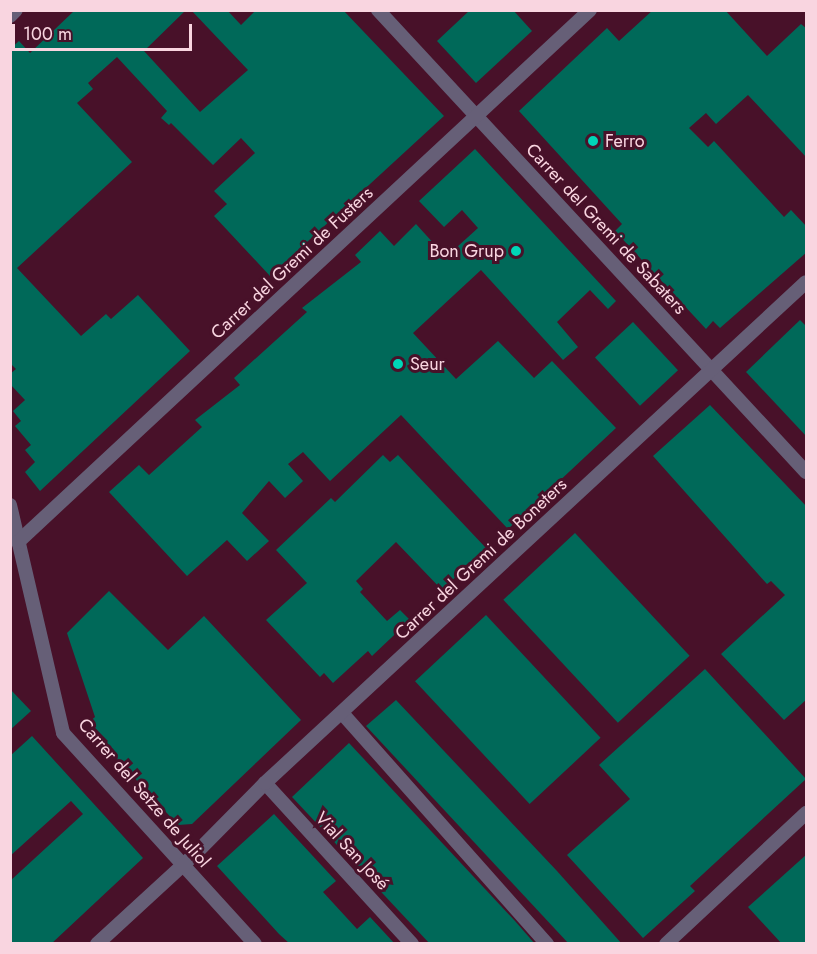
<!DOCTYPE html>
<html>
<head>
<meta charset="utf-8">
<style>
  body { margin:0 }
  #map { position:relative; width:817px; height:954px; overflow:hidden; background:#481129; font-family:Jost,sans-serif }
  div>[style] { position:absolute }
  [style*='--x'] { left:calc(var(--x)*1px); top:calc(var(--y)*1px); width:calc(var(--w)*1px); rotate:calc(var(--a)*1deg) }
  .building>* { inset:0; background:#006959; transform-origin:0 0 }
  .minor>* { height:14px; margin:-7px; padding:0 7px; transform-origin:7px; border-radius:7px; background:#665f77 }
  .dots>* { width:16px; height:16px; translate:-50% -50%; box-sizing:border-box; border:3px solid #481129; border-radius:50% }
  span { translate:-50% -50%; white-space:nowrap; text-align:center; line-height:1.15; -webkit-text-stroke:6px #481129; paint-order:stroke }
  .poi-label { font-size:18px; color:#f9d5e0 }
  .left { translate:0 -50%; text-align:left }
  .right { translate:-100% -50%; text-align:right }
  .street-label { font-size:18px; color:#f9d5e0 }
  .frame { position:absolute; inset:0; border:12px solid #f9d5e0; pointer-events:none }
  .scale { position:absolute; left:12px; top:24px; width:180px; height:27px; box-sizing:border-box; border:3px solid #f9d5e0; border-top:0; padding-left:8px; font-size:18px; line-height:21px; white-space:nowrap; color:#f9d5e0; -webkit-text-stroke:4px #481129; paint-order:stroke }
</style>
</head>
<body>
<div id="map">
  <div class="building">
    <div style="clip-path:polygon(75px 10px,186px 10px,144px 51px,200px 112px,248px 70px,191px 10px,227px 10px,241px 25px,256px 10px,343px 10px,444px 116px,270px 276px,214px 216px,227px 204px,214px 191px,255px 153px,241px 138px,213px 165px,171px 123px,169px 125px,161px 118px,167px 111px,117px 57px,88px 83px,93px 89px,77px 103px,132px 162px,17px 268px,81px 336px,106px 314px,111px 319px,138px 295px,190px 351px,40px 491px,25px 472px,35px 462px,25px 450px,31px 445px,15px 426px,21px 421px,13px 411px,25px 400px,10px 384px,10px 374px,16px 369px,10px 363px,10px 49px,19px 41px,30px 53px)"></div>
    <div style="clip-path:polygon(470px 10px,513px 10px,532px 31px,476px 83px,437px 41px)"></div>
    <div style="clip-path:polygon(653px 10px,725px 10px,767px 56px,801px 24px,807px 29px,807px 158px,748px 95px,716px 124px,706px 113px,689px 128px,708px 147px,714px 141px,784px 217px,791px 210px,807px 227px,807px 252px,720px 328px,713px 321px,706px 329px,615px 231px,622px 224px,519px 111px,607px 28px,619px 41px)"></div>
    <div style="clip-path:polygon(475px 149px,616px 301px,608px 309px,590px 290px,557px 322px,578px 347px,563px 360px,481px 270px,413px 333px,456px 379px,498px 341px,534px 378px,552px 361px,616px 428px,508px 529px,401px 415px,330px 481px,303px 452px,288px 464px,303px 481px,285px 498px,269px 481px,242px 513px,269px 541px,247px 561px,227px 540px,187px 576px,109px 492px,139px 465px,149px 475px,202px 427px,195px 420px,240px 385px,234px 378px,307px 312px,302px 308px,361px 262px,355px 255px,380px 231px,394px 246px,416px 224px,446px 257px,478px 228px,462px 210px,444px 227px,419px 201px)"></div>
    <div style="clip-path:polygon(800px 320px,807px 327px,807px 437px,746px 372px)"></div>
    <div style="left:633px;top:322px;width:66px;height:52px;rotate:47deg"></div>
    <div style="clip-path:polygon(710px 405px,807px 507px,807px 699px,784px 720px,721px 654px,785px 595px,771px 581px,767px 584px,653px 456px)"></div>
    <div style="clip-path:polygon(383px 455px,390px 462px,398px 455px,486px 548px,442px 590px,396px 542px,356px 581px,363px 589px,360px 592px,387px 621px,400px 610px,410px 620px,372px 656px,368px 651px,333px 683px,324px 673px,320px 677px,266px 620px,307px 583px,276px 550px,331px 498px,335px 502px)"></div>
    <div style="left:575px;top:533px;width:168px;height:98px;rotate:47deg"></div>
    <div style="clip-path:polygon(109px 591px,168px 650px,204px 616px,301px 720px,192px 824px,178px 825px,104px 745px,108px 741px,89px 722px,95px 717px,67px 633px)"></div>
    <div style="left:486px;top:615px;width:168px;height:97px;rotate:47deg"></div>
    <div style="clip-path:polygon(705px 669px,806px 779px,690px 886px,695px 891px,643px 938px,567px 855px,630px 799px,599px 765px)"></div>
    <div style="clip-path:polygon(10px 689px,31px 711px,10px 730px)"></div>
    <div style="clip-path:polygon(396px 700px,557px 871px,622px 944px,569px 944px,366px 726px)"></div>
    <div style="clip-path:polygon(32px 736px,143px 858px,51px 944px,10px 944px,10px 881px,83px 814px,71px 801px,10px 856px,10px 756px)"></div>
    <div style="clip-path:polygon(349px 743px,515px 921px,535px 944px,430px 944px,292px 797px)"></div>
    <div style="clip-path:polygon(274px 814px,336px 881px,323px 892px,357px 929px,370px 917px,395px 944px,290px 944px,279px 934px,217px 866px)"></div>
    <div style="clip-path:polygon(807px 854px,807px 944px,782px 944px,748px 907px)"></div>
  </div>
  <div class="minor">
    <div style="--x:378;--y:10;--w:630;--a:47.19"></div>
    <div style="--x:10;--y:16;--w:8;--a:-45"></div>
    <div style="--x:10;--y:505;--w:234;--a:76.9"></div>
    <div style="--x:63;--y:733;--w:285;--a:47.7"></div>
    <div style="--x:18;--y:542;--w:781;--a:-42.92"></div>
    <div style="--x:342;--y:713;--w:309;--a:48.4"></div>
    <div style="--x:265;--y:783;--w:218;--a:47.6"></div>
    <div style="--x:97;--y:944;--w:134;--a:-42.6"></div>
    <div style="--x:196;--y:853;--w:98;--a:-45.4"></div>
    <div style="--x:265;--y:783;--w:737;--a:-42.8"></div>
    <div style="--x:666;--y:944;--w:192;--a:-43.1"></div>
  </div>
  <div class="dots">
    <div style="left:593px;top:141px;background:#00d5b7"></div>
    <div style="left:516px;top:251px;background:#00d5b7"></div>
    <div style="left:398px;top:364px;background:#00d5b7"></div>
  </div>
  <div class="poi-label">
    <span class="left" style="left:605px;top:141px">Ferro</span>
    <span class="right" style="left:504px;top:251px">Bon Grup</span>
    <span class="left" style="left:410px;top:364px">Seur</span>
  </div>
  <div class="street-label">
    <span style="left:606px;top:229px;rotate:47deg">Carrer del Gremi de Sabaters</span>
    <span style="left:292px;top:263px;rotate:-43deg">Carrer del Gremi de Fusters</span>
    <span style="left:481px;top:559px;rotate:-43deg">Carrer del Gremi de Boneters</span>
    <span style="left:144px;top:793px;rotate:49deg">Carrer del Setze de Juliol</span>
    <span style="left:352px;top:851px;rotate:47deg">Vial San José</span>
  </div>
  <div class="frame"></div>
  <div class="scale">100 m</div>
</div>
</body>
</html>
